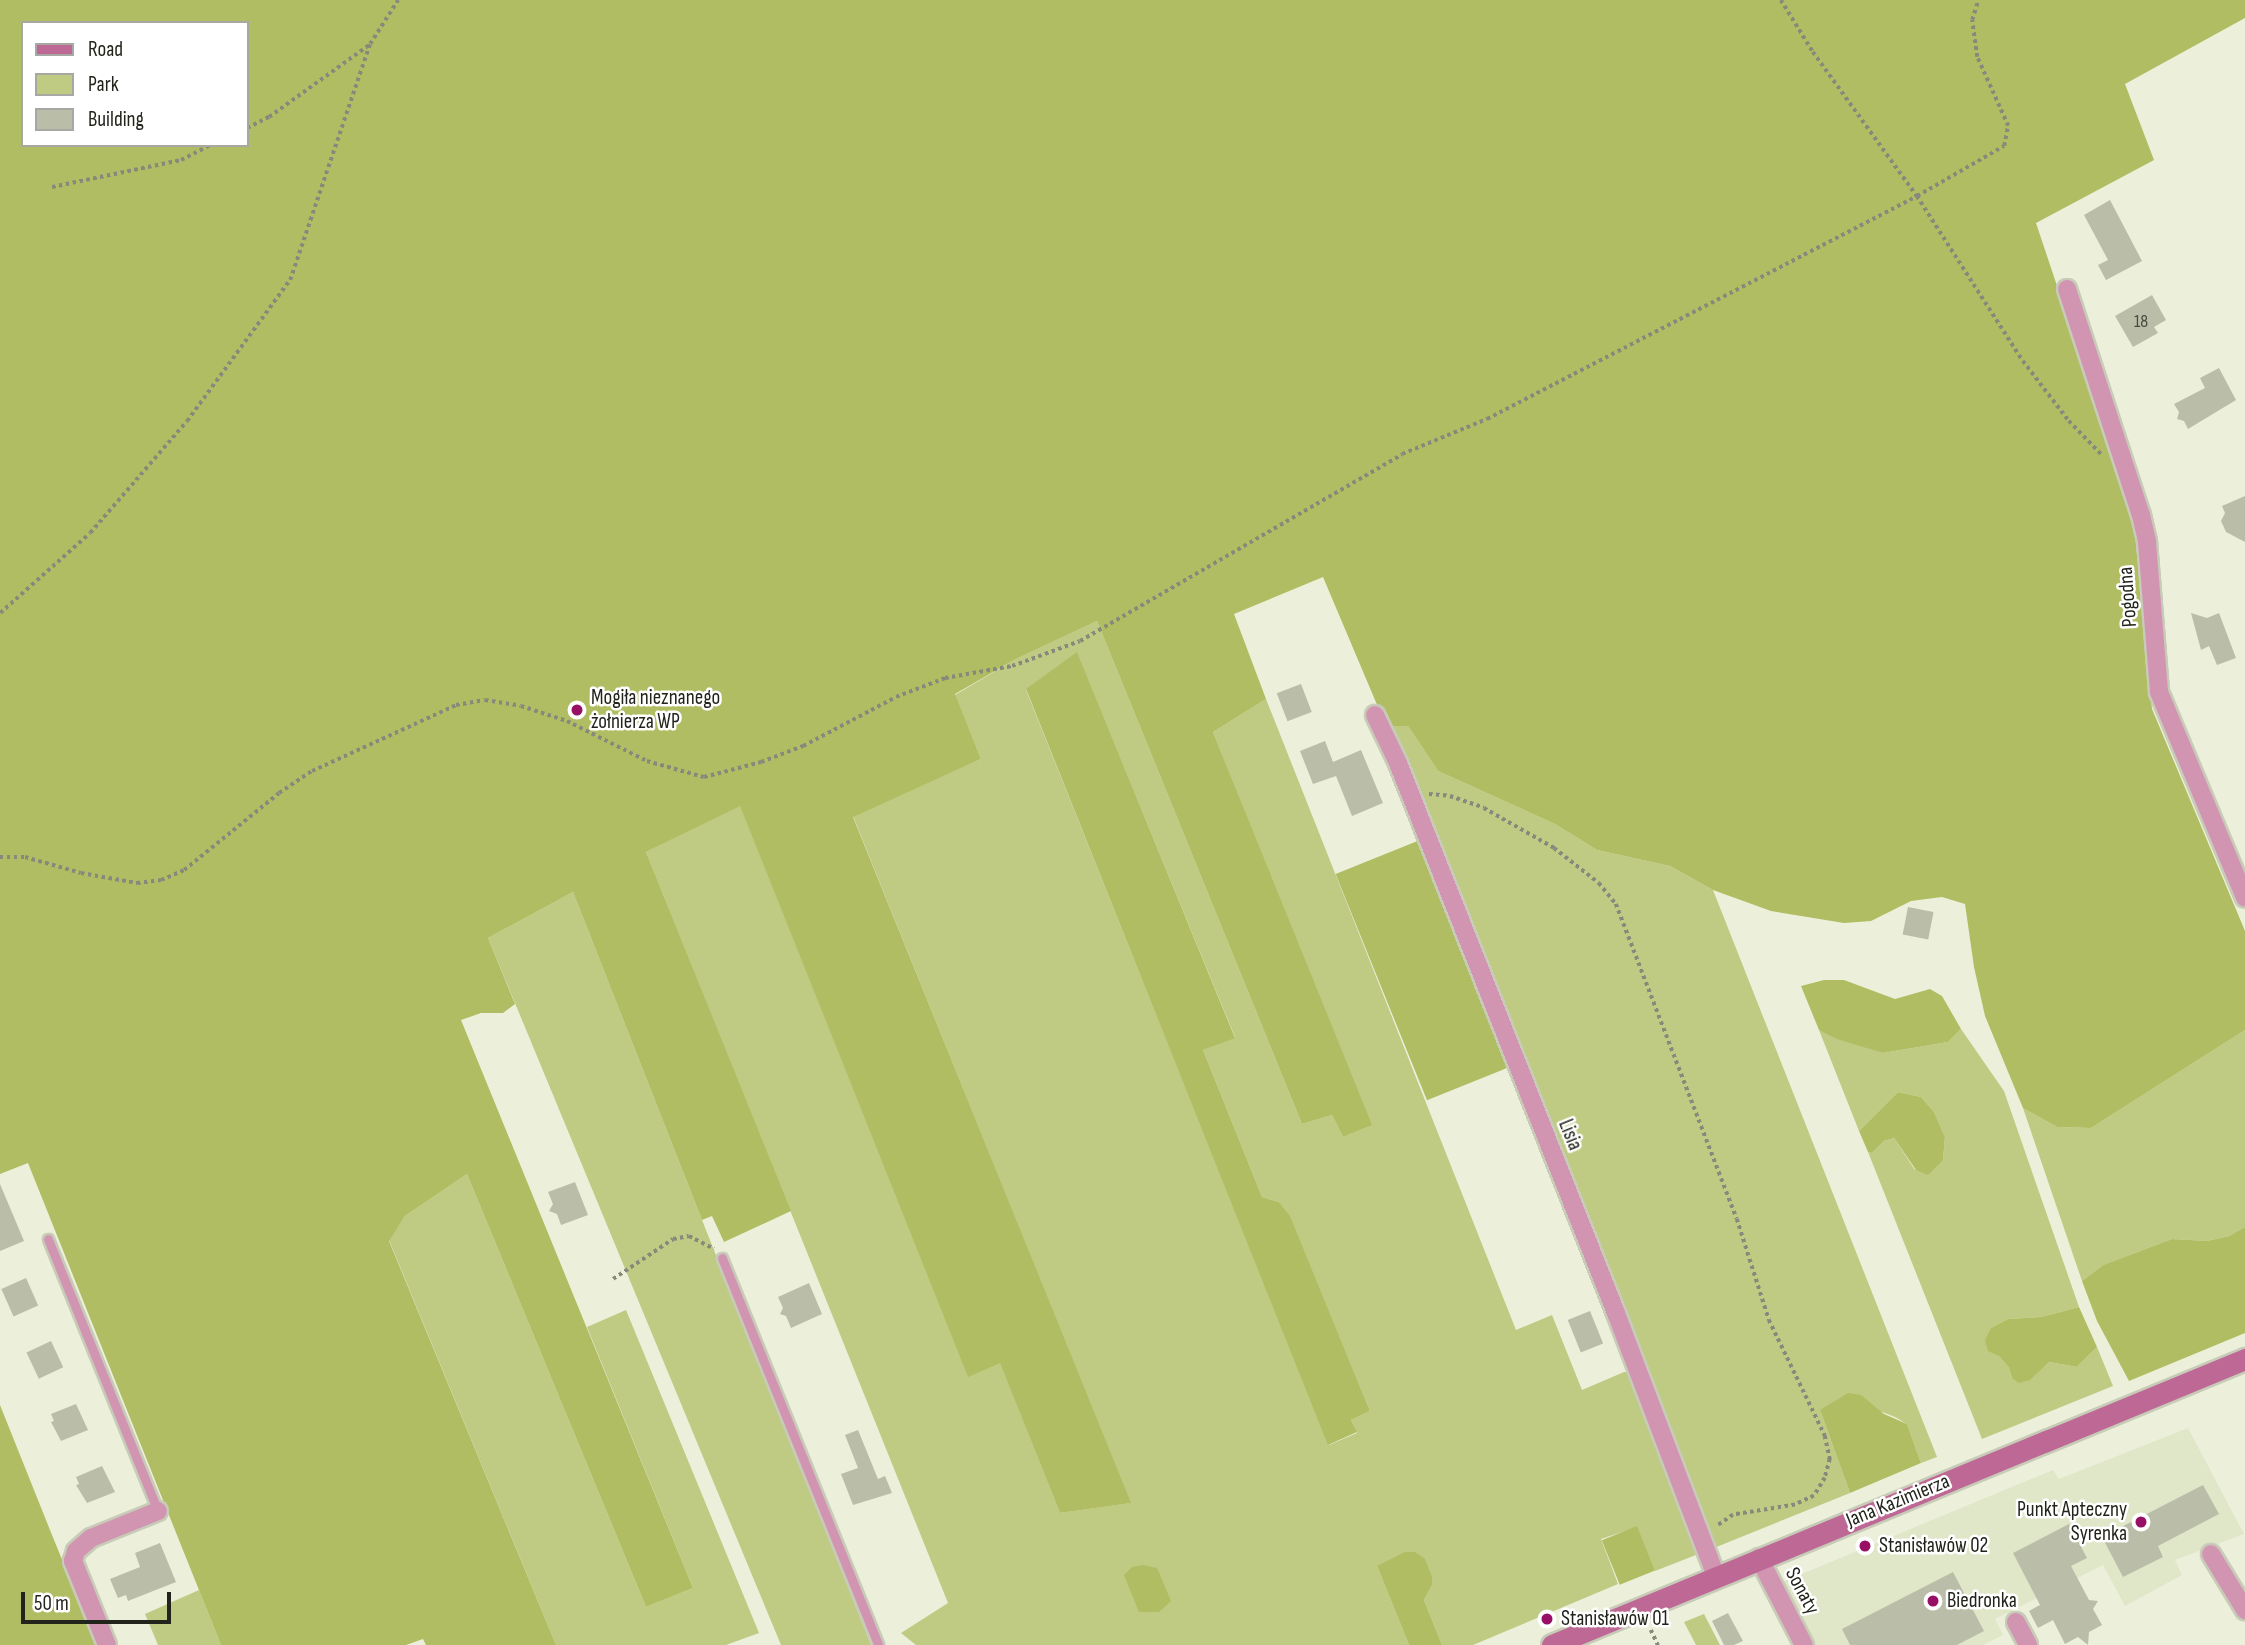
<!DOCTYPE html>
<html>
<head>
<meta charset="utf-8">
<style>
  body { margin:0 }
  #map { position:relative; width:2245px; height:1645px; overflow:hidden; background:#ecf0da; font-family:"Sofia Sans Condensed",sans-serif }
  div>[style] { position:absolute }
  [style*='--x'] { left:calc(var(--x)*1px); top:calc(var(--y)*1px); width:calc(var(--w)*1px); rotate:calc(var(--a)*1deg) }
  .built>* { inset:0; background:#e0e6c8 }
  .green>* { inset:0; background:#bfca83 }
  .forest>* { inset:0; background:#b1bd62; transform-origin:0 0 }
  .building>* { inset:0; background:#babea9; transform-origin:0 0 }
  .path>* { height:3.5px; margin-top:-1.75px; transform-origin:0; background:repeating-linear-gradient(90deg,#878a7b 0 3.5px,transparent 0 7px) }
  .roads { filter:drop-shadow(2px 0 #c8cbb8) drop-shadow(-2px 0 #c8cbb8) drop-shadow(0 2px #c8cbb8) drop-shadow(0 -2px #c8cbb8) }
  .service>* { height:9px; margin:-4.5px; padding:0 4.5px; transform-origin:4.5px; border-radius:4.5px; background:#d195b2 }
  .minor>* { height:18px; margin:-9px; padding:0 9px; transform-origin:9px; border-radius:9px; background:#d195b2 }
  .secondary>* { height:21px; margin:-10.5px; padding:0 10.5px; transform-origin:10.5px; border-radius:10.5px; background:#be6995 }
  .dots>* { width:19px; height:19px; translate:-50% -50%; box-sizing:border-box; border:4px solid #fff; border-radius:50% }
  span { translate:-50% -50%; white-space:nowrap; text-align:center; line-height:1.15; -webkit-text-stroke:5px #fff; paint-order:stroke }
  .number-label { font-size:18px; color:#484a3f }
  .number-label span { -webkit-text-stroke-width:0 }
  .street-label { font-size:21px; color:#22241c }
  .poi-label { font-size:21px; color:#22241c }
  .left { translate:0 -50%; text-align:left }
  .right { translate:-100% -50%; text-align:right }
  .legend { position:absolute; left:21px; top:21px; width:228px; height:126px; box-sizing:border-box; background:#fff; border:2px solid #a7a7a4; margin:0; padding:9px 12px; list-style:none; font-size:21px; color:#22241c }
  .legend li { display:flex; align-items:center; gap:14px; height:35px }
  .legend b { width:35px; border:2px solid #a7a7a4 }
  .scale { position:absolute; left:21px; top:1592px; width:150px; height:32px; box-sizing:border-box; border:4px solid #22241c; border-top:0; padding-left:9px; font-size:21px; line-height:24px; white-space:nowrap; color:#22241c; -webkit-text-stroke:5px #fff; paint-order:stroke }
</style>
</head>
<body>
<div id="map">
  <div class="built">
    <div style="clip-path:polygon(2188px 1428px,2244px 1534px,2175px 1560px,2182px 1575px,2125px 1606px,2103px 1565px,1995px 1619px,2003px 1635px,1983px 1645px,1813px 1645px,1780px 1583px,2053px 1470px,2059px 1479px)"></div>
  </div>
  <div class="green">
    <div style="clip-path:polygon(evenodd,1097px 621px,1302px 1124px,1332px 1115px,1343px 1137px,1371px 1125px,1213px 732px,1266px 699px,1516px 1330px,1552px 1315px,1582px 1390px,1624px 1372px,1631px 1372px,1701px 1553px,1655px 1571px,1637px 1527px,1601px 1539px,1618px 1584px,1473px 1645px,1442px 1645px,1424px 1600px,1432px 1585px,1377px 1566px,1409px 1645px,916px 1645px,901px 1633px,948px 1603px,646px 852px,740px 805px,968px 1376px,1000px 1362px,1060px 1513px,1130px 1503px,853px 816px,981px 759px,955px 695px,1014px 660px,1097px 621px,1077px 653px,1235px 1037px,1203px 1050px,1262px 1197px,1279px 1202px,1290px 1217px,1370px 1411px,1351px 1420px,1357px 1433px,1329px 1445px,1026px 690px,1077px 653px)"></div>
    <div style="clip-path:polygon(1386px 726px,1408px 726px,1438px 771px,1555px 824px,1597px 850px,1670px 866px,1713px 890px,1937px 1457px,1921px 1463px,1907px 1424px,1895px 1417px,1877px 1410px,1820px 1410px,1850px 1493px,1709px 1550px,1437px 834px)"></div>
    <div style="clip-path:polygon(573px 892px,702px 1220px,871px 1645px,781px 1645px,488px 938px)"></div>
    <div style="clip-path:polygon(1961px 1029px,2004px 1091px,2079px 1307px,2041px 1317px,2008px 1319px,1991px 1328px,1999px 1356px,2009px 1368px,2012px 1378px,2030px 1379px,2049px 1362px,2077px 1367px,2097px 1347px,2113px 1386px,1982px 1439px,1868px 1152px,1872px 1153px,1884px 1141px,1894px 1138px,1915px 1170px,1943px 1160px,1945px 1137px,1934px 1112px,1921px 1097px,1898px 1092px,1859px 1131px,1819px 1030px,1883px 1053px,1948px 1042px)"></div>
    <div style="clip-path:polygon(2245px 1030px,2245px 1227px,2229px 1236px,2207px 1241px,2172px 1239px,2103px 1265px,2082px 1281px,2023px 1108px,2057px 1127px,2091px 1128px)"></div>
    <div style="clip-path:polygon(467px 1174px,646px 1607px,693px 1588px,587px 1327px,626px 1310px,759px 1633px,726px 1645px,556px 1645px,389px 1240px,405px 1216px)"></div>
    <div style="clip-path:polygon(199px 1590px,221px 1645px,158px 1645px,145px 1614px)"></div>
    <div style="clip-path:polygon(1704px 1614px,1720px 1645px,1696px 1645px,1684px 1622px)"></div>
  </div>
  <div class="forest">
    <div style="clip-path:polygon(evenodd,0 0,2245px 0,2245px 18px,2125px 84px,2154px 160px,2036px 223px,2133px 513px,2152px 709px,2245px 931px,2245px 1030px,2091px 1128px,2057px 1127px,2023px 1108px,1985px 1016px,1974px 967px,1965px 904px,1942px 897px,1911px 901px,1871px 921px,1844px 923px,1771px 911px,1713px 890px,1670px 866px,1597px 850px,1555px 824px,1438px 771px,1408px 726px,1386px 726px,1323px 577px,1234px 614px,1266px 699px,1213px 732px,1372px 1125px,1343px 1137px,1332px 1115px,1302px 1124px,1097px 621px,1014px 660px,955px 694px,981px 759px,853px 817px,1131px 1503px,1060px 1513px,1000px 1363px,968px 1377px,740px 806px,646px 852px,791px 1211px,724px 1242px,712px 1216px,702px 1220px,573px 892px,488px 938px,515px 1004px,503px 1013px,481px 1013px,461px 1020px,693px 1588px,646px 1607px,467px 1174px,405px 1216px,389px 1241px,556px 1645px,426px 1645px,423px 1639px,406px 1645px,221px 1645px,28px 1163px,0 1174px,0 0,23px 23px,247px 23px,247px 145px,23px 145px,23px 23px)"></div>
    <div style="clip-path:polygon(1077px 652px,1235px 1038px,1203px 1050px,1262px 1197px,1279px 1202px,1290px 1216px,1370px 1411px,1351px 1420px,1357px 1432px,1328px 1445px,1026px 689px)"></div>
    <div style="left:1420px;top:840px;width:244px;height:91px;rotate:68deg"></div>
    <div style="clip-path:polygon(1824px 980px,1844px 980px,1895px 999px,1930px 989px,1942px 996px,1961px 1029px,1948px 1042px,1883px 1053px,1837px 1039px,1819px 1030px,1801px 986px)"></div>
    <div style="clip-path:polygon(1898px 1092px,1921px 1097px,1934px 1112px,1945px 1137px,1943px 1160px,1928px 1175px,1916px 1170px,1894px 1138px,1884px 1141px,1872px 1153px,1868px 1152px,1859px 1131px)"></div>
    <div style="clip-path:polygon(2245px 1227px,2245px 1333px,2129px 1381px,2097px 1321px,2082px 1281px,2103px 1265px,2172px 1239px,2207px 1241px,2229px 1236px)"></div>
    <div style="clip-path:polygon(2079px 1307px,2097px 1347px,2077px 1367px,2049px 1362px,2030px 1380px,2019px 1383px,2012px 1378px,2009px 1368px,1999px 1356px,1988px 1351px,1985px 1340px,1991px 1328px,2008px 1319px,2041px 1317px)"></div>
    <div style="clip-path:polygon(1848px 1393px,1861px 1395px,1884px 1414px,1907px 1424px,1921px 1463px,1850px 1493px,1820px 1410px)"></div>
    <div style="clip-path:polygon(0 1405px,52px 1535px,97px 1645px,0 1645px)"></div>
    <div style="left:1637px;top:1526px;width:48px;height:38px;rotate:68deg"></div>
    <div style="clip-path:polygon(1405px 1552px,1415px 1552px,1425px 1559px,1432px 1577px,1432px 1585px,1424px 1600px,1442px 1645px,1409px 1645px,1377px 1566px)"></div>
    <div style="clip-path:polygon(1143px 1565px,1157px 1568px,1171px 1601px,1159px 1612px,1139px 1612px,1124px 1575px,1132px 1567px)"></div>
  </div>
  <div class="building">
    <div style="clip-path:polygon(2110px 200px,2142px 261px,2106px 280px,2098px 265px,2108px 260px,2084px 215px)"></div>
    <div style="clip-path:polygon(2152px 295px,2166px 320px,2154px 327px,2158px 333px,2133px 347px,2115px 316px)"></div>
    <div style="clip-path:polygon(2219px 368px,2236px 400px,2188px 429px,2184px 421px,2177px 419px,2179px 412px,2174px 404px,2205px 388px,2200px 378px)"></div>
    <div style="clip-path:polygon(2245px 496px,2245px 542px,2226px 532px,2221px 521px,2225px 513px,2222px 506px)"></div>
    <div style="clip-path:polygon(2191px 613px,2207px 618px,2219px 613px,2236px 658px,2217px 665px,2209px 646px,2201px 650px)"></div>
    <div style="left:1301px;top:684px;width:30px;height:26px;rotate:69deg"></div>
    <div style="clip-path:polygon(1325px 741px,1333px 762px,1361px 750px,1383px 803px,1352px 816px,1336px 776px,1313px 784px,1300px 751px)"></div>
    <div style="left:1908px;top:907px;width:26px;height:28px;rotate:11deg"></div>
    <div style="clip-path:polygon(575px 1182px,588px 1215px,561px 1225px,557px 1214px,549px 1211px,553px 1204px,548px 1192px)"></div>
    <div style="clip-path:polygon(0 1184px,24px 1241px,0 1251px)"></div>
    <div style="left:26px;top:1278px;width:30px;height:27px;rotate:66deg"></div>
    <div style="clip-path:polygon(809px 1283px,822px 1314px,791px 1328px,786px 1316px,780px 1314px,783px 1308px,778px 1297px)"></div>
    <div style="left:1590px;top:1311px;width:35px;height:24px;rotate:68deg"></div>
    <div style="left:51px;top:1341px;width:29px;height:27px;rotate:65deg"></div>
    <div style="clip-path:polygon(76px 1404px,88px 1430px,61px 1441px,51px 1422px,54px 1421px,51px 1414px)"></div>
    <div style="clip-path:polygon(858px 1430px,878px 1479px,885px 1476px,892px 1493px,853px 1505px,841px 1474px,858px 1468px,845px 1435px)"></div>
    <div style="clip-path:polygon(102px 1466px,115px 1492px,87px 1503px,76px 1485px,79px 1484px,76px 1477px)"></div>
    <div style="clip-path:polygon(2203px 1485px,2219px 1514px,2158px 1546px,2163px 1557px,2123px 1577px,2102px 1537px)"></div>
    <div style="clip-path:polygon(2069px 1524px,2087px 1558px,2071px 1566px,2089px 1600px,2098px 1601px,2093px 1609px,2102px 1625px,2089px 1632px,2088px 1645px,2078px 1637px,2065px 1644px,2053px 1620px,2038px 1628px,2029px 1611px,2040px 1605px,2013px 1553px)"></div>
    <div style="clip-path:polygon(160px 1543px,176px 1582px,128px 1601px,126px 1595px,118px 1598px,110px 1579px,140px 1567px,135px 1553px)"></div>
    <div style="clip-path:polygon(1953px 1572px,1984px 1631px,1957px 1645px,1850px 1645px,1842px 1629px)"></div>
    <div style="clip-path:polygon(1728px 1613px,1743px 1641px,1734px 1645px,1724px 1645px,1712px 1621px)"></div>
  </div>
  <div class="path">
    <div style="--x:1781;--y:0;--w:61;--a:58.4"></div>
    <div style="--x:1813;--y:52;--w:178;--a:54.2"></div>
    <div style="--x:1917;--y:196;--w:196;--a:57.3"></div>
    <div style="--x:2023;--y:361;--w:76;--a:52.5"></div>
    <div style="--x:2069;--y:421;--w:47;--a:45.9"></div>
    <div style="--x:247;--y:128;--w:25;--a:-27"></div>
    <div style="--x:269;--y:117;--w:123;--a:-35.8"></div>
    <div style="--x:52;--y:187;--w:132;--a:-11.8"></div>
    <div style="--x:181;--y:160;--w:34;--a:-27"></div>
    <div style="--x:0;--y:613;--w:120;--a:-41.6"></div>
    <div style="--x:90;--y:533;--w:148;--a:-49.1"></div>
    <div style="--x:187;--y:421;--w:175;--a:-53.9"></div>
    <div style="--x:290;--y:280;--w:249;--a:-71.3"></div>
    <div style="--x:370;--y:44;--w:52;--a:-57.5"></div>
    <div style="--x:1429;--y:794;--w:21;--a:5"></div>
    <div style="--x:1450;--y:796;--w:36;--a:19"></div>
    <div style="--x:1484;--y:808;--w:81;--a:29.7"></div>
    <div style="--x:1554;--y:848;--w:57;--a:37.9"></div>
    <div style="--x:1599;--y:883;--w:27;--a:51"></div>
    <div style="--x:1616;--y:904;--w:337;--a:69"></div>
    <div style="--x:1737;--y:1219;--w:106;--a:72.4"></div>
    <div style="--x:1769;--y:1320;--w:129;--a:64.2"></div>
    <div style="--x:1825;--y:1436;--w:24;--a:78"></div>
    <div style="--x:1830;--y:1459;--w:20;--a:105"></div>
    <div style="--x:1825;--y:1478;--w:21;--a:121"></div>
    <div style="--x:1814;--y:1496;--w:21;--a:155"></div>
    <div style="--x:1795;--y:1505;--w:63;--a:170.8"></div>
    <div style="--x:1733;--y:1515;--w:19;--a:145"></div>
    <div style="--x:0;--y:857;--w:25;--a:0"></div>
    <div style="--x:25;--y:857;--w:58;--a:15.9"></div>
    <div style="--x:81;--y:873;--w:57;--a:10.1"></div>
    <div style="--x:137;--y:883;--w:24;--a:-7"></div>
    <div style="--x:161;--y:880;--w:25;--a:-23"></div>
    <div style="--x:184;--y:870;--w:122;--a:-39"></div>
    <div style="--x:279;--y:793;--w:40;--a:-34"></div>
    <div style="--x:312;--y:771;--w:158;--a:-24.6"></div>
    <div style="--x:456;--y:705;--w:29;--a:-10"></div>
    <div style="--x:485;--y:700;--w:36;--a:9"></div>
    <div style="--x:521;--y:706;--w:48;--a:18.1"></div>
    <div style="--x:567;--y:721;--w:89;--a:26.6"></div>
    <div style="--x:647;--y:761;--w:59;--a:15.7"></div>
    <div style="--x:704;--y:777;--w:59;--a:-14.7"></div>
    <div style="--x:761;--y:762;--w:45;--a:-20.9"></div>
    <div style="--x:803;--y:746;--w:105;--a:-27.8"></div>
    <div style="--x:896;--y:697;--w:53;--a:-21.2"></div>
    <div style="--x:945;--y:678;--w:68;--a:-10.2"></div>
    <div style="--x:1012;--y:666;--w:72;--a:-20.2"></div>
    <div style="--x:1080;--y:641;--w:372;--a:-30.1"></div>
    <div style="--x:1402;--y:454;--w:92;--a:-22.4"></div>
    <div style="--x:1487;--y:419;--w:484;--a:-27.4"></div>
    <div style="--x:1917;--y:196;--w:100;--a:-29.9"></div>
    <div style="--x:2004;--y:146;--w:20;--a:-79"></div>
    <div style="--x:2008;--y:126;--w:76;--a:-114.2"></div>
    <div style="--x:1977;--y:57;--w:37;--a:-98"></div>
    <div style="--x:1972;--y:20;--w:21;--a:-73"></div>
    <div style="--x:613;--y:1279;--w:72;--a:-33.7"></div>
    <div style="--x:673;--y:1239;--w:16;--a:-11"></div>
    <div style="--x:689;--y:1236;--w:28;--a:27"></div>
    <div style="--x:1651;--y:1630;--w:17;--a:65"></div>
  </div>
  <div class="roads">
    <div class="service">
      <div style="--x:48;--y:1239;--w:293;--a:68"></div>
      <div style="--x:722;--y:1258;--w:417;--a:68"></div>
    </div>
    <div class="minor">
      <div style="--x:2067;--y:289;--w:238;--a:71.9"></div>
      <div style="--x:2141;--y:515;--w:28;--a:77"></div>
      <div style="--x:2147;--y:542;--w:150;--a:85.4"></div>
      <div style="--x:2159;--y:692;--w:223;--a:67.3"></div>
      <div style="--x:1375;--y:715;--w:53;--a:64.4"></div>
      <div style="--x:1398;--y:763;--w:592;--a:68.38"></div>
      <div style="--x:1616;--y:1313;--w:281;--a:69.2"></div>
      <div style="--x:2211;--y:1554;--w:66;--a:58.7"></div>
      <div style="--x:1759;--y:1558;--w:98;--a:62.7"></div>
      <div style="--x:2016;--y:1622;--w:26;--a:62"></div>
      <div style="--x:107;--y:1645;--w:91;--a:-112"></div>
      <div style="--x:73;--y:1561;--w:10;--a:-73"></div>
      <div style="--x:76;--y:1551;--w:20;--a:-41"></div>
      <div style="--x:91;--y:1538;--w:72;--a:-21.9"></div>
    </div>
    <div class="secondary">
      <div style="--x:1552;--y:1645;--w:750;--a:-22.43"></div>
    </div>
  </div>
  <div class="dots">
    <div style="left:577px;top:710px;background:#971065"></div>
    <div style="left:2141px;top:1522px;background:#971065"></div>
    <div style="left:1865px;top:1546px;background:#971065"></div>
    <div style="left:1933px;top:1601px;background:#971065"></div>
    <div style="left:1547px;top:1619px;background:#971065"></div>
  </div>
  <div class="number-label">
    <span style="left:2141px;top:322px">18</span>
  </div>
  <div class="street-label">
    <span style="left:2128px;top:597px;rotate:-94deg">Pogodna</span>
    <span style="left:1570px;top:1135px;rotate:68deg">Lisia</span>
    <span style="left:1898px;top:1501px;rotate:-22deg">Jana Kazimierza</span>
    <span style="left:1802px;top:1591px;rotate:62deg">Sonaty</span>
  </div>
  <div class="poi-label">
    <span class="left" style="left:591px;top:710px">Mogiła nieznanego<br>żołnierza WP</span>
    <span class="right" style="left:2127px;top:1522px">Punkt Apteczny<br>Syrenka</span>
    <span class="left" style="left:1879px;top:1546px">Stanisławów 02</span>
    <span class="left" style="left:1947px;top:1601px">Biedronka</span>
    <span class="left" style="left:1561px;top:1619px">Stanisławów 01</span>
  </div>
  <ul class="legend">
  <li><b style="height:9px;background:#be6995"></b>Road</li>
  <li><b style="height:19px;background:#bfca83"></b>Park</li>
  <li><b style="height:19px;background:#babea9"></b>Building</li>
  </ul>
  <div class="scale">50 m</div>
</div>
</body>
</html>
